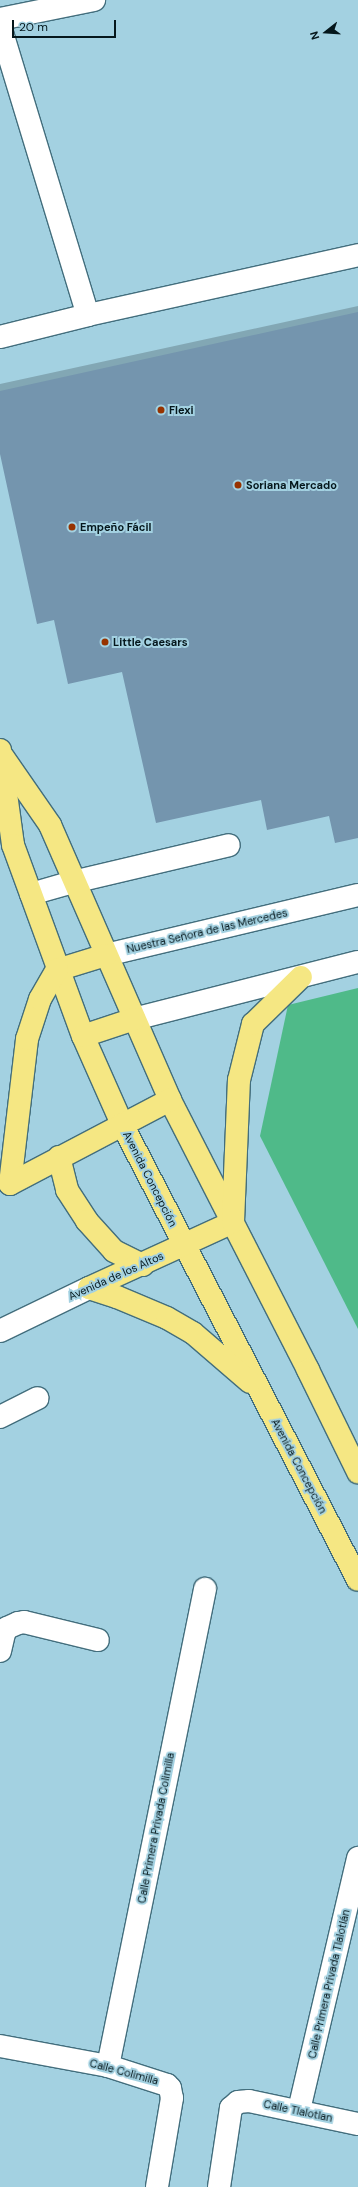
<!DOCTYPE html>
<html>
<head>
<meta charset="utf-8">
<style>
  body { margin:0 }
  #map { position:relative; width:358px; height:2187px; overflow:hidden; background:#a3d1e1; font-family:"DM Sans",sans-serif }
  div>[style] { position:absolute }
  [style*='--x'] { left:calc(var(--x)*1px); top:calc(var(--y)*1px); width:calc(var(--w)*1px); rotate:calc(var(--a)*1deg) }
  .green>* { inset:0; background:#4fba89 }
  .shadow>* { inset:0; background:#0003 }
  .building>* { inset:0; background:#7495ae }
  .roads { filter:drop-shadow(1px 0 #436e7d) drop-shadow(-1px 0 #436e7d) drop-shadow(0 1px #436e7d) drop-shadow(0 -1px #436e7d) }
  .minor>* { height:22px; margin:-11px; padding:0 11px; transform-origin:11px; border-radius:11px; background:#fff }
  .major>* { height:22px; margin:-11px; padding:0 11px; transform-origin:11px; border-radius:11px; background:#f5e783 }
  .dots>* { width:11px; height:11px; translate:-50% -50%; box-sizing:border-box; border:2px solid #a3d1e1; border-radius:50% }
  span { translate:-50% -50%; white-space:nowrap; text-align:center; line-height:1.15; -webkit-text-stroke:4px #a3d1e1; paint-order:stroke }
  .poi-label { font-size:11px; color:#05171c; font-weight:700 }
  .left { translate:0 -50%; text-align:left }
  .street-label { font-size:11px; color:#05171c }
  .north { position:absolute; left:306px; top:12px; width:40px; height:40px; -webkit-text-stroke:3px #a3d1e1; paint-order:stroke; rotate:253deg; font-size:11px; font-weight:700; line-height:16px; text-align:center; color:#05171c }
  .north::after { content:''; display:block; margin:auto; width:14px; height:18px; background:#05171c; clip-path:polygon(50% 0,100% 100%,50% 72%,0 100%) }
  .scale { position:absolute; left:12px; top:20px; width:104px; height:18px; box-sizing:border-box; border:2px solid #05171c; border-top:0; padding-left:5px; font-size:12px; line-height:14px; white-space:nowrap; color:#05171c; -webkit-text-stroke:3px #a3d1e1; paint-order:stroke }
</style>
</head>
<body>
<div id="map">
  <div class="green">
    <div style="clip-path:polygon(358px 988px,358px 1329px,260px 1136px,288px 1005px)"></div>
  </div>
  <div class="shadow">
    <div style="clip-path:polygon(358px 306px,358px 836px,123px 671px,54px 619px,0 449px,0 384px)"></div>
  </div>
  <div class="building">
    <div style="clip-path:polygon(358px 312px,358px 838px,335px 843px,329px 816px,267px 830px,261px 800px,156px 823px,122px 672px,68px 684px,54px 620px,37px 624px,0 454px,0 391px)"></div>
  </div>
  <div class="roads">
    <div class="minor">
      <div style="--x:0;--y:19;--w:96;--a:-11.4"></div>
      <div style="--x:0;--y:26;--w:302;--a:73.1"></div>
      <div style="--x:0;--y:337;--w:91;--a:-14"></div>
      <div style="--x:88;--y:315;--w:277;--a:-12.5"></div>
      <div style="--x:31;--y:894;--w:44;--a:-15.9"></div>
      <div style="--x:73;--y:882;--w:160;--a:-13.3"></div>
      <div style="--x:106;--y:955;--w:259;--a:-13.4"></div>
      <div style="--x:134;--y:1019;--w:231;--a:-14.3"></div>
      <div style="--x:0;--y:1331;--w:99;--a:-25.8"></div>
      <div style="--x:0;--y:1417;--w:42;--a:-26.6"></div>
      <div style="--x:0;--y:1651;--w:18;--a:-77"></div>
      <div style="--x:4;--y:1633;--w:6;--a:-59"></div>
      <div style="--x:7;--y:1628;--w:12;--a:-24"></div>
      <div style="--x:18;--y:1623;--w:6;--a:-9"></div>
      <div style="--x:24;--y:1622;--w:76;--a:13.7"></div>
      <div style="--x:0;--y:2046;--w:110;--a:10.5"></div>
      <div style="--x:108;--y:2066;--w:62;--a:17.9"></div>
      <div style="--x:167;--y:2085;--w:4;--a:45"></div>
      <div style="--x:170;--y:2088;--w:10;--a:79"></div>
      <div style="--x:172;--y:2098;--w:90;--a:99.6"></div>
      <div style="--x:108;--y:2066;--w:487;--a:-78.5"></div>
      <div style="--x:299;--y:2110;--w:259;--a:-76.8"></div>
      <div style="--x:219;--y:2187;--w:80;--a:-81.4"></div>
      <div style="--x:231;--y:2108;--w:9;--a:-41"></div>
      <div style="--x:238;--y:2102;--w:11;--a:-5"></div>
      <div style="--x:249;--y:2101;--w:111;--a:11.9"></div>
    </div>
    <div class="major">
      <div style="--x:0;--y:750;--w:96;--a:82.2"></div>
      <div style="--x:13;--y:845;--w:203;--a:69.9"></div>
      <div style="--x:83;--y:1036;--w:96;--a:66.1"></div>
      <div style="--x:122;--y:1124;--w:513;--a:62.64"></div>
      <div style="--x:3;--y:757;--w:83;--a:55.3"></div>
      <div style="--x:50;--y:825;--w:300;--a:66.4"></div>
      <div style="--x:170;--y:1100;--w:303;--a:62.9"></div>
      <div style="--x:308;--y:1370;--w:114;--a:63.9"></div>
      <div style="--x:57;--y:970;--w:51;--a:-17"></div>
      <div style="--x:83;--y:1036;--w:54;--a:-18.4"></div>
      <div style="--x:59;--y:1157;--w:34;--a:76"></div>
      <div style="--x:67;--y:1190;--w:37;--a:57"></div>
      <div style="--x:87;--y:1221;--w:40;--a:48"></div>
      <div style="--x:114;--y:1251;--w:32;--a:26"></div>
      <div style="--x:10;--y:1184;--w:146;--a:-83.3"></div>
      <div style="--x:27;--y:1039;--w:42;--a:-72"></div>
      <div style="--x:40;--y:999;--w:34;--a:-60"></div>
      <div style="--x:10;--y:1184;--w:181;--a:-27.7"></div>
      <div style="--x:89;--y:1288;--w:158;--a:-24.6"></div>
      <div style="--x:233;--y:1222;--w:142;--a:-87.6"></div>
      <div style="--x:239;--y:1080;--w:58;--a:-76"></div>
      <div style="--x:253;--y:1024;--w:67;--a:-44.4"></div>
      <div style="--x:89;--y:1288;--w:29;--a:18"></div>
      <div style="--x:117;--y:1297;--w:54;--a:22.8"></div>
      <div style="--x:167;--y:1318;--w:30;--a:30"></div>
      <div style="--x:193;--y:1333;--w:75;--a:40.7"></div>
    </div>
  </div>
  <div class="dots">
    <div style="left:161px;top:410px;background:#973300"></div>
    <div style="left:238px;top:485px;background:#973300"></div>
    <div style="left:72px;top:527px;background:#973300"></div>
    <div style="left:105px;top:642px;background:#973300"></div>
  </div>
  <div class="poi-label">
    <span class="left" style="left:169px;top:410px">Flexi</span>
    <span class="left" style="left:246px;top:485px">Soriana Mercado</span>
    <span class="left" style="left:80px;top:527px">Empeño Fácil</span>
    <span class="left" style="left:113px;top:642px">Little Caesars</span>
  </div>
  <div class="street-label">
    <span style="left:207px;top:931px;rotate:-13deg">Nuestra Señora de las Mercedes</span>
    <span style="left:150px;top:1179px;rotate:63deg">Avenida Concepción</span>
    <span style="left:116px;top:1276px;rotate:-24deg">Avenida de los Altos</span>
    <span style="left:299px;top:1466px;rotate:62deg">Avenida Concepción</span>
    <span style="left:156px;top:1828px;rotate:-79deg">Calle Primera Privada Colimilla</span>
    <span style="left:329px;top:1984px;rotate:-77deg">Calle Primera Privada Tlalotlán</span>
    <span style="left:124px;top:2072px;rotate:15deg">Calle Colimilla</span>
    <span style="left:298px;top:2111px;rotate:12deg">Calle Tlalotlan</span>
  </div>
  <div class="north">N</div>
  <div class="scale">20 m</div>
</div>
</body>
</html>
